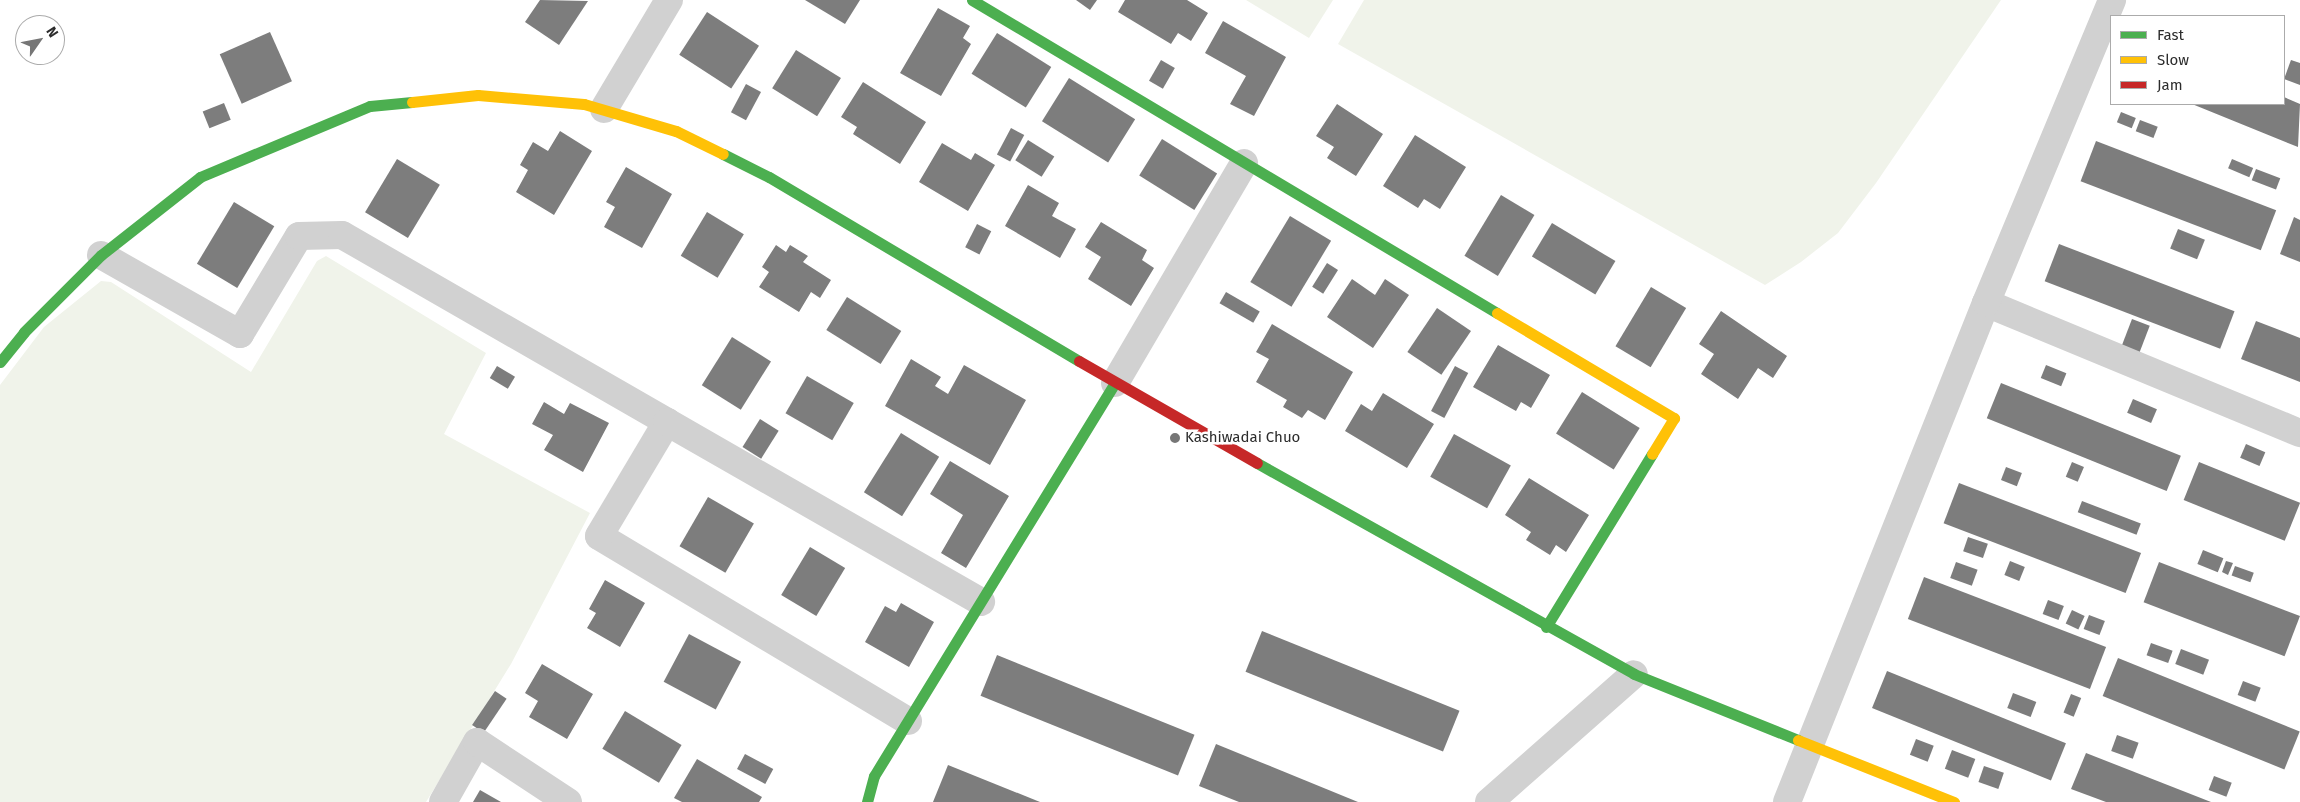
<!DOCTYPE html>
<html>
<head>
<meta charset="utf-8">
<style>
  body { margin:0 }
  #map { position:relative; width:2300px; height:802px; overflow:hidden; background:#fff; font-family:"Fira Sans",sans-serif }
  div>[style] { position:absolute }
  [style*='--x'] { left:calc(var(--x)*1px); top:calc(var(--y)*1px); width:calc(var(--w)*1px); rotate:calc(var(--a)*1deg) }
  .green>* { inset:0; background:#f0f3ea }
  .building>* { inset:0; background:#7d7d7d; transform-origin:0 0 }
  .street>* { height:28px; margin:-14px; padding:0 14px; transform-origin:14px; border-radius:14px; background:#d1d1d1 }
  .fast>* { height:11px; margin:-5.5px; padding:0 5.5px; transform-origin:5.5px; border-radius:5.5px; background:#4caf50 }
  .slow>* { height:11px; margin:-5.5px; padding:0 5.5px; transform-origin:5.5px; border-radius:5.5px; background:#ffc107 }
  .jam>* { height:11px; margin:-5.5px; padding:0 5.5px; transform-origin:5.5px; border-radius:5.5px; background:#c62828 }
  .dots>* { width:14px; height:14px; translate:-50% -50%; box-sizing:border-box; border:2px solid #fff; border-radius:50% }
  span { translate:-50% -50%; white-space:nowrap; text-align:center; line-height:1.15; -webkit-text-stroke:5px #fff; paint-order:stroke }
  .poi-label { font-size:15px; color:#2c2c2c }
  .left { translate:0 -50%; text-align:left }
  .legend { position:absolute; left:2110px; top:15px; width:175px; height:90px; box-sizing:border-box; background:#fff; border:1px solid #ababab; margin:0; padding:6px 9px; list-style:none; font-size:15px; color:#2c2c2c }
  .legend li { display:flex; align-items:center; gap:10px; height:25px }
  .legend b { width:25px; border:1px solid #ababab }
  .north { position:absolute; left:15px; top:15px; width:50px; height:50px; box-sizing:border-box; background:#fff; border:1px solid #ababab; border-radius:50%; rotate:57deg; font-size:14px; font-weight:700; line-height:20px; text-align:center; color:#2c2c2c }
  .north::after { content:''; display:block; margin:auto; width:18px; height:22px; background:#767676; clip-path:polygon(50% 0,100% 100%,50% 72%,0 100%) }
</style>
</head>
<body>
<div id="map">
  <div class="green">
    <div style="clip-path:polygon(1246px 0,1333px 0,1309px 38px)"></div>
    <div style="clip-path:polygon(1364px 0,2001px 0,1876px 183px,1838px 233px,1801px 262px,1765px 285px,1338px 44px)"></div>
    <div style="clip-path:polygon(326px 256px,486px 353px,444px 434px,590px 513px,511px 664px,426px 802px,0 802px,0 385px,44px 327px,101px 281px,111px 282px,251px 372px,317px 261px)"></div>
  </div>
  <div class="building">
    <div style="clip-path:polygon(540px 0,588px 1px,559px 45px,525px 22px)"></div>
    <div style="clip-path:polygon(805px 0,860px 0,845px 24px)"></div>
    <div style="clip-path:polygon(1076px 0,1097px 0,1090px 10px)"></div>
    <div style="clip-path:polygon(1125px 0,1187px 0,1208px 13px,1191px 41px,1178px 33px,1171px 44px,1118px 12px)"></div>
    <div style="clip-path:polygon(938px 8px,970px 26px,963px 38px,971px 44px,941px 96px,900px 73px)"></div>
    <div style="left:707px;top:12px;width:62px;height:51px;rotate:33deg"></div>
    <div style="clip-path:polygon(1223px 21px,1286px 57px,1254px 116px,1230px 104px,1246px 76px,1205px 53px)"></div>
    <div style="left:270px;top:32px;width:54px;height:55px;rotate:66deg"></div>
    <div style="left:997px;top:33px;width:64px;height:48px;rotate:32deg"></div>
    <div style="left:796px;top:50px;width:53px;height:45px;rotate:32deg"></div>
    <div style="left:1161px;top:60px;width:16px;height:24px;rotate:30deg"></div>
    <div style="clip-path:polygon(2291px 60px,2300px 63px,2300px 85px,2284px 79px)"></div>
    <div style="left:1069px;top:78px;width:78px;height:51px;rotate:32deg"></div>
    <div style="clip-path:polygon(863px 82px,926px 122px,900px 164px,853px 134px,857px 127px,841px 117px)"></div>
    <div style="left:746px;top:84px;width:17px;height:32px;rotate:28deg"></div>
    <div style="clip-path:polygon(2284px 97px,2300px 104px,2298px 147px,2192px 104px,2284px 104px)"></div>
    <div style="left:224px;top:103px;width:18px;height:23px;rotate:68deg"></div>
    <div style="clip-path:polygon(1337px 104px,1383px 134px,1356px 176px,1327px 158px,1334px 147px,1316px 136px)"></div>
    <div style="left:2121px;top:112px;width:16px;height:11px;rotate:22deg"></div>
    <div style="left:2140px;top:120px;width:19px;height:12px;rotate:21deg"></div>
    <div style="left:1011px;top:128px;width:15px;height:30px;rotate:28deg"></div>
    <div style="clip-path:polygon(560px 131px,592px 151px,554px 215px,516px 192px,528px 170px,520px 165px,533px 142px,548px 151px)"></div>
    <div style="clip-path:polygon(1415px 135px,1466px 167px,1440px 209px,1424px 199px,1418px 208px,1383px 186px)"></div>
    <div style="left:1162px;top:139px;width:65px;height:43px;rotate:32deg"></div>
    <div style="left:1028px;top:140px;width:31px;height:24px;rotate:32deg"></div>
    <div style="left:2096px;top:141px;width:193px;height:43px;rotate:21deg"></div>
    <div style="clip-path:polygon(942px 143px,971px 160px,975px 153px,995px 165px,968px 211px,919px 182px)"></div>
    <div style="left:397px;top:159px;width:50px;height:62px;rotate:31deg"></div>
    <div style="left:2232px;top:159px;width:23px;height:10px;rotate:23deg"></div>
    <div style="clip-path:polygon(626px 167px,672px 194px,642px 248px,604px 227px,615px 207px,606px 202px)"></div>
    <div style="left:2256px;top:169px;width:26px;height:12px;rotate:21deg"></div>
    <div style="clip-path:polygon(1028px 185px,1059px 203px,1052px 216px,1076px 229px,1060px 258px,1005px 226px)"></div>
    <div style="left:1501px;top:195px;width:39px;height:71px;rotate:31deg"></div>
    <div style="left:234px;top:202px;width:47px;height:72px;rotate:31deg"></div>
    <div style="left:707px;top:212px;width:43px;height:51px;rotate:31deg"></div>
    <div style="left:1290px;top:216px;width:48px;height:77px;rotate:31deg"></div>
    <div style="clip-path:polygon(2294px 217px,2300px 220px,2300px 262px,2280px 254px)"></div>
    <div style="clip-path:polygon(1101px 222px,1147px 250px,1142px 260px,1154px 268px,1131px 306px,1088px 279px,1101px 257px,1085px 247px)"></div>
    <div style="left:1552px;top:223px;width:74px;height:39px;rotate:31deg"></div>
    <div style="left:977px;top:224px;width:16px;height:26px;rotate:27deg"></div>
    <div style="left:2178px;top:229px;width:29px;height:21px;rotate:22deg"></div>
    <div style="left:2059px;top:244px;width:188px;height:40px;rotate:21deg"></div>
    <div style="clip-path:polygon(776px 245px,786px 252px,790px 245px,808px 256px,803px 262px,831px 280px,820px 298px,811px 292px,799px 312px,759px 287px,769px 272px,762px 267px)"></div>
    <div style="left:1327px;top:263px;width:13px;height:28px;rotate:32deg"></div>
    <div style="clip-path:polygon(1352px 279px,1375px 295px,1385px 279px,1409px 295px,1373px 348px,1327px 317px)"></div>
    <div style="left:1651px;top:287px;width:41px;height:69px;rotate:31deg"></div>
    <div style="left:1226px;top:292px;width:39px;height:13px;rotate:30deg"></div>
    <div style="left:847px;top:297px;width:64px;height:39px;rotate:32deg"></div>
    <div style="left:1437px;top:308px;width:41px;height:53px;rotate:34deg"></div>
    <div style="clip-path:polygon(1721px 311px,1787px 356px,1773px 378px,1758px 368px,1738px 399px,1701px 374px,1714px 354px,1699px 344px)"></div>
    <div style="left:2132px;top:319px;width:19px;height:31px;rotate:21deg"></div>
    <div style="clip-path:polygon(2256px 321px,2300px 338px,2300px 382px,2241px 359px)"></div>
    <div style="clip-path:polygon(1272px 324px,1353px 372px,1325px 420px,1308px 410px,1302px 418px,1283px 407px,1287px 400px,1256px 382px,1269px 359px,1256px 352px)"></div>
    <div style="left:732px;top:337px;width:46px;height:57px;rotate:32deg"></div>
    <div style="clip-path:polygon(1498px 345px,1550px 375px,1531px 408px,1521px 402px,1516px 411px,1473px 387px)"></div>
    <div style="clip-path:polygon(911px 359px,941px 377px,935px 386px,948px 394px,964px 365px,1026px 400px,990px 465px,885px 406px)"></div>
    <div style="left:2046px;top:365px;width:22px;height:14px;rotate:22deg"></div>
    <div style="left:497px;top:366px;width:21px;height:14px;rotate:31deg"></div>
    <div style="left:1455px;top:366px;width:15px;height:51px;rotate:28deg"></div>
    <div style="left:807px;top:376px;width:54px;height:43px;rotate:30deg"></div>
    <div style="left:2001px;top:383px;width:194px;height:38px;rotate:22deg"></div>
    <div style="left:1582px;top:392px;width:68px;height:49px;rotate:32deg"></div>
    <div style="clip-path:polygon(1383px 393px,1434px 424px,1407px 468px,1345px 431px,1361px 404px,1372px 411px)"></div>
    <div style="left:2133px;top:399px;width:26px;height:15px;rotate:23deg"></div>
    <div style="clip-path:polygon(544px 402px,564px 414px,570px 403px,609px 423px,583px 472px,544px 450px,553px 435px,532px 424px)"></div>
    <div style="left:760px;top:419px;width:22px;height:33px;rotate:32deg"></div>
    <div style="left:901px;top:433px;width:45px;height:70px;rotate:32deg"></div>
    <div style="left:1454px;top:434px;width:65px;height:49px;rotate:29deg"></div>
    <div style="left:2246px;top:444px;width:21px;height:15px;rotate:23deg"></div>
    <div style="clip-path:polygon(950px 461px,1009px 496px,966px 568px,941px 553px,963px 515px,930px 494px)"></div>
    <div style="left:2072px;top:462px;width:13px;height:16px;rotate:23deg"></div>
    <div style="left:2199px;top:462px;width:109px;height:41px;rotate:22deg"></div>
    <div style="left:2006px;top:467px;width:17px;height:14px;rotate:21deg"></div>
    <div style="clip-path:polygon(1529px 478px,1589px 515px,1566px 552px,1556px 545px,1550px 555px,1526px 540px,1531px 532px,1505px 515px)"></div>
    <div style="left:1959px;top:483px;width:195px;height:43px;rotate:21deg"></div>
    <div style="left:708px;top:497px;width:53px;height:57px;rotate:30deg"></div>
    <div style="left:2082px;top:501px;width:63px;height:12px;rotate:21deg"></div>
    <div style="left:1968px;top:537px;width:21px;height:15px;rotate:19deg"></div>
    <div style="left:810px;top:547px;width:41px;height:56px;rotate:31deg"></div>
    <div style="left:2203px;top:550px;width:22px;height:15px;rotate:22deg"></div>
    <div style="left:2010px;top:561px;width:16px;height:15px;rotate:22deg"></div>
    <div style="clip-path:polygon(2226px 561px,2233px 563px,2228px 575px,2222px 572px)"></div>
    <div style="left:1956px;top:562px;width:23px;height:17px;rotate:20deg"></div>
    <div style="left:2159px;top:562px;width:151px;height:43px;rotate:21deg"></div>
    <div style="left:2235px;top:566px;width:20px;height:10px;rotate:20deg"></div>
    <div style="left:1924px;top:577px;width:195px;height:45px;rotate:21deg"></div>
    <div style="clip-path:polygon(605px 580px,645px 603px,620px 647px,587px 628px,596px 613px,589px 609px)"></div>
    <div style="left:2048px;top:600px;width:17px;height:15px;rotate:21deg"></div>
    <div style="clip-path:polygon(901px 603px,934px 622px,909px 667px,865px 642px,885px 606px,896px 612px)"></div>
    <div style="left:2072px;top:610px;width:14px;height:15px;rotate:25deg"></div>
    <div style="left:2089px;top:615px;width:17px;height:15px;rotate:21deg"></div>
    <div style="left:1262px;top:631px;width:213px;height:44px;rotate:22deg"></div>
    <div style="left:689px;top:634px;width:59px;height:54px;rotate:28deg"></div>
    <div style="left:2151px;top:643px;width:23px;height:13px;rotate:20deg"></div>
    <div style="left:2181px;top:649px;width:30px;height:16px;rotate:21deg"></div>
    <div style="left:997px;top:655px;width:213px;height:44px;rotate:22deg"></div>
    <div style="left:2118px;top:658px;width:196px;height:41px;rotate:22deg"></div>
    <div style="clip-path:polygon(542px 664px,593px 694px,567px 739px,529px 717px,538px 701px,525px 693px)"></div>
    <div style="left:1887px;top:671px;width:193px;height:40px;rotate:22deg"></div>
    <div style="left:2243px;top:681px;width:19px;height:15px;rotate:21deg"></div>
    <div style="left:495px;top:691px;width:14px;height:41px;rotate:34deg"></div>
    <div style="left:2013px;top:693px;width:25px;height:16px;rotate:21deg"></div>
    <div style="left:2071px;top:694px;width:11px;height:20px;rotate:22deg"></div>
    <div style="left:625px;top:711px;width:66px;height:44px;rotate:31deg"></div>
    <div style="left:2117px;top:735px;width:23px;height:17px;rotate:20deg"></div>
    <div style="left:1916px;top:739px;width:19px;height:17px;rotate:21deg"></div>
    <div style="clip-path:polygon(1216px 744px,1358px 802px,1239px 802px,1199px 786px)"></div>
    <div style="left:1952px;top:750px;width:25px;height:20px;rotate:21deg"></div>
    <div style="clip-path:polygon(2086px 753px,2211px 802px,2106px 802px,2071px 789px)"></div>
    <div style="left:745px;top:754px;width:32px;height:17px;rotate:28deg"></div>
    <div style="clip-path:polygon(697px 759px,762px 797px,759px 802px,682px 802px,674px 798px)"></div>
    <div style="clip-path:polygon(948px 765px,1040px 802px,933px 802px)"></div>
    <div style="left:1984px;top:766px;width:21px;height:17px;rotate:19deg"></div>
    <div style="left:2214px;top:776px;width:19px;height:15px;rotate:21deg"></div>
    <div style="clip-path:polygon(480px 790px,501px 802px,473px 802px)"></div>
  </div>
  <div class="street">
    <div style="--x:604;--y:109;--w:127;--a:-59.2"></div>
    <div style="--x:101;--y:255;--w:160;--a:29.6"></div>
    <div style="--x:240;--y:334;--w:114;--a:-59"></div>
    <div style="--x:299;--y:236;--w:43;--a:-1.3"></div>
    <div style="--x:342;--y:235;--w:375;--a:29.9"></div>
    <div style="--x:1986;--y:303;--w:340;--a:22.5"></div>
    <div style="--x:1115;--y:383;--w:255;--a:-59.6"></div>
    <div style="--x:908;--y:721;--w:360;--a:-149.1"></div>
    <div style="--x:599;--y:536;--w:133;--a:-59.2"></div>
    <div style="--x:667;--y:422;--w:362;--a:29.8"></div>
    <div style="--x:443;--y:802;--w:69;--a:-60.5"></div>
    <div style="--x:477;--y:742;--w:109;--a:33.4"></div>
    <div style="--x:1489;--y:802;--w:193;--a:-41.4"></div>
    <div style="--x:1787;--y:802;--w:537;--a:-68.26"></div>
    <div style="--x:1986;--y:303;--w:328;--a:-67.4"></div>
  </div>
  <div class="fast">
    <div style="--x:972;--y:0;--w:611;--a:30.8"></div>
    <div style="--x:723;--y:154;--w:51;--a:26.6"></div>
    <div style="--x:769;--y:177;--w:360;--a:30.7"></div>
    <div style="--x:0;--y:362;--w:38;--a:-51"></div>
    <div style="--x:24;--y:332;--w:109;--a:-45"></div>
    <div style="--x:101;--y:255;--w:126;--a:-38.2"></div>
    <div style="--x:200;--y:177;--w:184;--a:-22.7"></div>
    <div style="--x:370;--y:106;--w:42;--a:-5.4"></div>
    <div style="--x:1257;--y:463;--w:432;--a:29.2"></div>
    <div style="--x:1634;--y:674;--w:177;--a:21.9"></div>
    <div style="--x:1546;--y:627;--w:203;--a:-58.5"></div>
    <div style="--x:867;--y:802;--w:27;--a:-75"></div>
    <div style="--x:874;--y:776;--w:461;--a:-58.5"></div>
  </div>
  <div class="slow">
    <div style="--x:412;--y:102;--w:66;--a:-6.1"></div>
    <div style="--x:478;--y:95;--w:106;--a:4.9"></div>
    <div style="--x:584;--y:104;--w:96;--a:16.4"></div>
    <div style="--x:676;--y:131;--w:52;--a:26.1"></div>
    <div style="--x:1497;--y:313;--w:206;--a:30.7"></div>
    <div style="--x:1674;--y:418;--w:42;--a:121.4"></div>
    <div style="--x:1798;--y:740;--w:168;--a:21.7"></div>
  </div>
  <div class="jam">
    <div style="--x:1079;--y:361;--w:205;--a:29.8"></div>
  </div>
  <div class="dots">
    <div style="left:1175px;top:438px;background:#767676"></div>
  </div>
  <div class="poi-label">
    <span class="left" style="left:1185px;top:438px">Kashiwadai Chuo</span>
  </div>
  <ul class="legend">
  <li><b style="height:6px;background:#4caf50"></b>Fast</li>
  <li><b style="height:6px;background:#ffc107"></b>Slow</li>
  <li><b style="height:6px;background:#c62828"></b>Jam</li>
  </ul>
  <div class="north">N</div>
</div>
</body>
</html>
